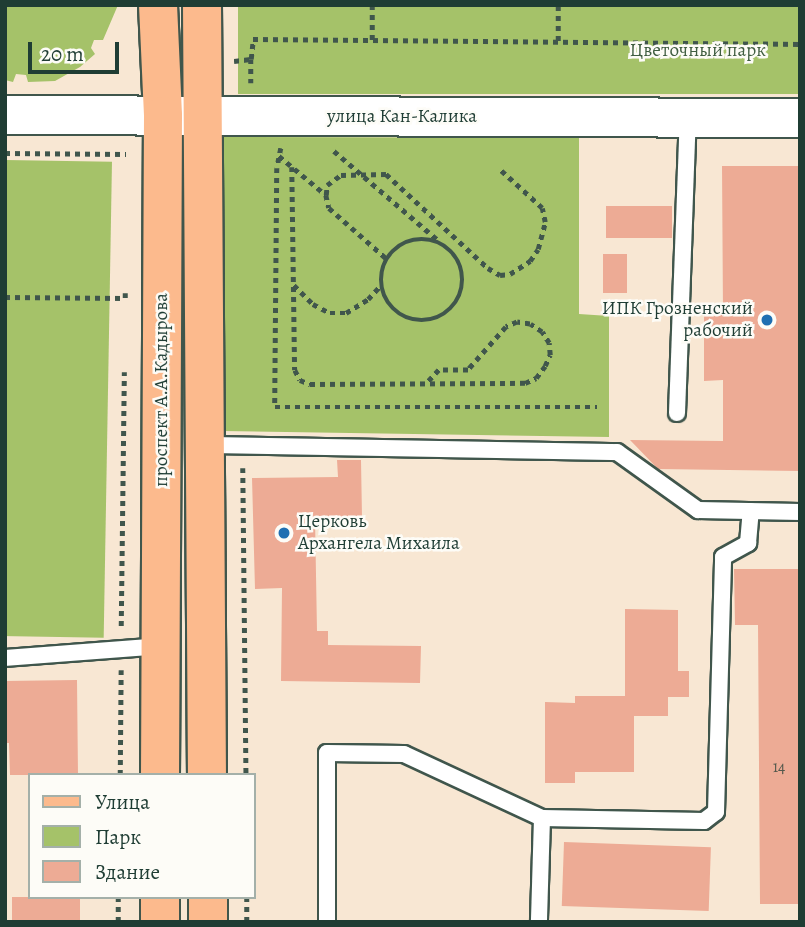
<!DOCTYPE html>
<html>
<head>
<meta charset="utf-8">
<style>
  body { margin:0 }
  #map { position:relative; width:805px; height:927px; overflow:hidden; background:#f8e7d3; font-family:Alegreya,serif }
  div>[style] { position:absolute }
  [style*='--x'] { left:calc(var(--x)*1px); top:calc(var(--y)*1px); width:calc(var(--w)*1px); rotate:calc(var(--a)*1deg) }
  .green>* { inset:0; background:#a5c269; transform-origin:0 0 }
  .building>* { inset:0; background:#edab95; transform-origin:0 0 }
  .path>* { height:4.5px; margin-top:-2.25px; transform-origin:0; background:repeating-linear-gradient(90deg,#40564c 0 5px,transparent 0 10px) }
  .path>.ring { margin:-2.25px; padding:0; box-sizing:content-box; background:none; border:4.5px solid #40564c; border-radius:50% }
  .roads { filter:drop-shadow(2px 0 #40564c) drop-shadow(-2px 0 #40564c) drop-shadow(0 2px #40564c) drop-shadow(0 -2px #40564c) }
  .service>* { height:16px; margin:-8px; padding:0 8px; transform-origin:8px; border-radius:8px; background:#fff }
  .tertiary>* { height:38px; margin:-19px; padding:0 19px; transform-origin:19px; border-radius:19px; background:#fff }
  .primary>* { height:38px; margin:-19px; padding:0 19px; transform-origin:19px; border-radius:19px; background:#fcba8d }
  .dots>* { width:19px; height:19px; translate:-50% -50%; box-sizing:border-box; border:4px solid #fdfcf7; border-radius:50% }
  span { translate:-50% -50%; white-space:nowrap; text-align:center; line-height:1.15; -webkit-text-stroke:5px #fdfcf7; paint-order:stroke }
  .number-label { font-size:16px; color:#52584c }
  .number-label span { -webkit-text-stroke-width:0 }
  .park-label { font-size:19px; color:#405e41 }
  .street-label { font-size:19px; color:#1f3d34 }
  .poi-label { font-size:19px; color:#1f3d34 }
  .right { translate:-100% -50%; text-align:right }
  .left { translate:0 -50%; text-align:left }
  .frame { position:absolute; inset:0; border:7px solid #1f3d34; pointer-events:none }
  .legend { position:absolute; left:28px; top:773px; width:228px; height:126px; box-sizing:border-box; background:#fdfcf7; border:2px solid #a4b0a9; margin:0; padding:9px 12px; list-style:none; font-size:21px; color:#1f3d34 }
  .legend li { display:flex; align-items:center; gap:14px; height:35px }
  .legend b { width:35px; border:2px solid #a4b0a9 }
  .scale { position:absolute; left:28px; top:42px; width:91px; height:32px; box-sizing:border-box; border:4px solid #1f3d34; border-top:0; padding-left:9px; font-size:21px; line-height:24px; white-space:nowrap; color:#1f3d34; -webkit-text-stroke:5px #fdfcf7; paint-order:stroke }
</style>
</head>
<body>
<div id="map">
  <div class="green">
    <div style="clip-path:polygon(5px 5px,118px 5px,103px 40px,94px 40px,91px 48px,95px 54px,80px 67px,55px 81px,28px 82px,26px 75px,16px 74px,13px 82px,5px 80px)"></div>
    <div style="left:238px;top:5px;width:562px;height:89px"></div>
    <div style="clip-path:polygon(223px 137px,579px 138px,579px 314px,609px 316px,609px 437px,223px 431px)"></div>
    <div style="left:5px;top:160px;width:107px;height:476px;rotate:1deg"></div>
  </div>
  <div class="building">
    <div style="clip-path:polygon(722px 166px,800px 166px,800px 471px,658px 469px,630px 440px,723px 441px,723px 380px,704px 381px,704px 313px,723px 313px)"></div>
    <div style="left:606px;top:206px;width:66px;height:32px"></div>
    <div style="left:603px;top:254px;width:24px;height:39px"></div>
    <div style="clip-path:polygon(337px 460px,361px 460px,362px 517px,315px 518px,317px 631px,328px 631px,328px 645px,421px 646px,420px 683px,281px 681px,282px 588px,255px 589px,252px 478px,338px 477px)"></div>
    <div style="clip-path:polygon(734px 569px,800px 569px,800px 904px,760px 904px,758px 625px,735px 625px)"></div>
    <div style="clip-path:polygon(625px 609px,678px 610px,678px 671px,689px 671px,689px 697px,668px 697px,668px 716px,634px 716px,634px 772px,575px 772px,575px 783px,545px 783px,545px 702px,575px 703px,575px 696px,625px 696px)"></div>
    <div style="clip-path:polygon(77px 680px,78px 775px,10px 775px,9px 743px,5px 743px,5px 681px)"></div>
    <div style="left:564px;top:842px;width:147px;height:64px;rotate:2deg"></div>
    <div style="left:12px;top:897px;width:68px;height:25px"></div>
  </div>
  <div class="path">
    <div style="--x:372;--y:40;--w:35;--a:-90"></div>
    <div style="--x:558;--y:41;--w:36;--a:-90"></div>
    <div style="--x:251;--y:59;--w:20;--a:-84"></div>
    <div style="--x:253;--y:39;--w:547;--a:0.52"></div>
    <div style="--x:234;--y:61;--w:17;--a:-7"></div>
    <div style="--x:251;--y:59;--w:24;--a:90"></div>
    <div style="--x:281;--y:148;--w:20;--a:101"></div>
    <div style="--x:277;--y:168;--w:239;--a:90.5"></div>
    <div style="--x:275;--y:407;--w:322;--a:0"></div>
    <div style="--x:334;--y:151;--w:138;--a:40.6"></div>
    <div style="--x:5;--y:153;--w:121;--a:0.5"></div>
    <div style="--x:279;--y:156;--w:61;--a:39.7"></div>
    <div style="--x:326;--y:195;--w:13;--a:77"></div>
    <div style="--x:329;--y:208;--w:77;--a:41.3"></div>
    <div style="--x:292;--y:167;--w:203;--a:89.2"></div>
    <div style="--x:295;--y:370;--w:11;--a:63"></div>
    <div style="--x:300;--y:380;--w:11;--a:22"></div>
    <div style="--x:310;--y:384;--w:215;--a:-0.3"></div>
    <div style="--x:525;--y:383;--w:12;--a:-24"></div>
    <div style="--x:536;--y:378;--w:15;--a:-53"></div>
    <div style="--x:545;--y:366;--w:12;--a:-66"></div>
    <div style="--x:550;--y:355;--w:12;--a:-95"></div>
    <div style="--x:549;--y:343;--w:13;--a:-122"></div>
    <div style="--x:542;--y:332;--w:14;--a:-146"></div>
    <div style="--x:530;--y:324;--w:13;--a:-171"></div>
    <div style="--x:517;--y:322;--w:12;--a:156"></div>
    <div style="--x:506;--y:327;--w:57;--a:131.5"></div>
    <div style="--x:468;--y:370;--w:29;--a:180"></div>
    <div style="--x:439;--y:370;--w:19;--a:133"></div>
    <div style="--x:326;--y:195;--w:10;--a:-84"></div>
    <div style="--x:327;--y:185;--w:17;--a:-36"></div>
    <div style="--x:341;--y:175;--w:45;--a:-1.3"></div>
    <div style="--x:386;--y:174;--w:139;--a:42.7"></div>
    <div style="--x:488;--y:268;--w:14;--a:30"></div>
    <div style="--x:500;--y:275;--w:10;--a:-6"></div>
    <div style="--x:510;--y:274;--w:24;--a:-33"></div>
    <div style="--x:530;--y:261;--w:14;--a:-56"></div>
    <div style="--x:538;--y:249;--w:28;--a:-75"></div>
    <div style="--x:545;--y:222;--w:14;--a:-102"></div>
    <div style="--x:542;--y:208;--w:59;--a:-137.7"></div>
    <div class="ring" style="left:381px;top:239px;width:77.5px;height:77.5px"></div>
    <div style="--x:294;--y:285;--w:27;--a:45"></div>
    <div style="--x:313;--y:304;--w:19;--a:28"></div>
    <div style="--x:330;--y:313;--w:16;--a:0"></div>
    <div style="--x:346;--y:313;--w:26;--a:-32"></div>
    <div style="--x:368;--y:299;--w:18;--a:-47"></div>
    <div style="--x:5;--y:297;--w:120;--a:0.5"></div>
    <div style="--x:125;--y:298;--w:5;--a:-90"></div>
    <div style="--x:243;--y:468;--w:307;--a:89.4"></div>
    <div style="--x:121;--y:626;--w:254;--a:-89.3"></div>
    <div style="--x:120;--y:775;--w:105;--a:-89.5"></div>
    <div style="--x:247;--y:897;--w:25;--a:90"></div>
    <div style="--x:118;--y:922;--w:25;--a:-90"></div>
  </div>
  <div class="roads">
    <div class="service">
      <div style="--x:677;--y:413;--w:295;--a:-87.9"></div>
      <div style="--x:205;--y:445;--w:412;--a:1"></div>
      <div style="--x:617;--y:452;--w:100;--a:35.6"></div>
      <div style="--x:698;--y:510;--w:102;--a:1.1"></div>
      <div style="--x:5;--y:658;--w:156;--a:-4.4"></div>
      <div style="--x:542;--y:818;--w:162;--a:1.1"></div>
      <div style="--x:704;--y:821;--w:15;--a:-37"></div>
      <div style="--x:716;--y:812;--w:255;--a:-88.4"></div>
      <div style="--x:723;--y:557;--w:29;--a:-29"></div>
      <div style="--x:748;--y:543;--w:32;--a:-85"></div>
      <div style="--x:327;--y:922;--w:169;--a:-90"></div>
      <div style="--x:327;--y:753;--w:77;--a:0.7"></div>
      <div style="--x:404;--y:754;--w:152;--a:24.9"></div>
      <div style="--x:542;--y:818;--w:104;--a:91.7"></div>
    </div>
    <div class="tertiary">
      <div style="--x:5;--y:115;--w:795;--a:0.22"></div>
    </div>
    <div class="primary">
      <div style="--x:158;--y:5;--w:111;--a:87.4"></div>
      <div style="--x:163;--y:116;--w:659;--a:90.26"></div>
      <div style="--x:202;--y:5;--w:770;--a:89.63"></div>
      <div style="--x:208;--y:897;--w:25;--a:90"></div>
      <div style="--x:160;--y:922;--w:25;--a:-90"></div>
    </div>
  </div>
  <div class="dots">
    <div style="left:767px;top:320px;background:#1f6fb2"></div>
    <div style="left:284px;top:533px;background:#1f6fb2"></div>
  </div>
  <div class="number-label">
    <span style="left:779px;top:767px">14</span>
  </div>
  <div class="park-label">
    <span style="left:698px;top:51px">Цветочный парк</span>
  </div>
  <div class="street-label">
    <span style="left:402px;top:117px">улица Кан-Калика</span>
    <span style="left:162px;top:390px;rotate:-90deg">проспект А.А.Кадырова</span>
  </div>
  <div class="poi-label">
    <span class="right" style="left:753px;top:320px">ИПК Грозненский<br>рабочий</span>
    <span class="left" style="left:298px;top:533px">Церковь<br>Архангела Михаила</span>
  </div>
  <div class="frame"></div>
  <ul class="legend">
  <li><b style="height:9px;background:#fcba8d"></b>Улица</li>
  <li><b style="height:19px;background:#a5c269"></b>Парк</li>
  <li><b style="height:19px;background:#edab95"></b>Здание</li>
  </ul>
  <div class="scale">20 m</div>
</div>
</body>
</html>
